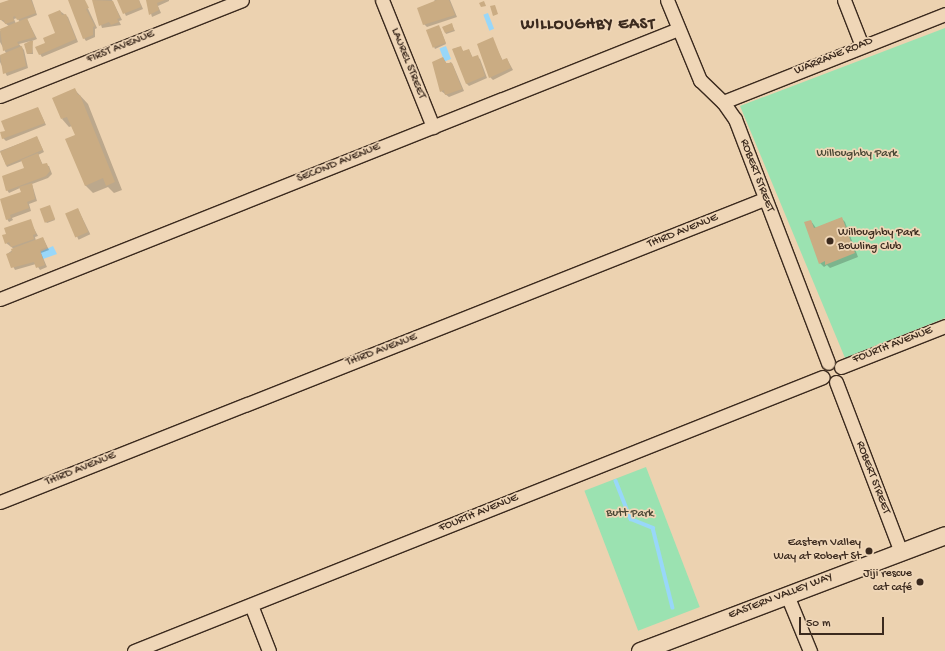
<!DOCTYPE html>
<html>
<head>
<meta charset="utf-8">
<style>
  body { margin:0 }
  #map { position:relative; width:945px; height:651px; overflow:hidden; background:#ecd2b0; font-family:"Gochi Hand",sans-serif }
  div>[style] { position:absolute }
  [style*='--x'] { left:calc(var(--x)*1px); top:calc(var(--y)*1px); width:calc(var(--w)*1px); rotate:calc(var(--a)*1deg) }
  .green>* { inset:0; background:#9be2b1; transform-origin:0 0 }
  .water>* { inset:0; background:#98d7f9; transform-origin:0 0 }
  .shadow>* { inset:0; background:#0003; transform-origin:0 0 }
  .stream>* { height:3.5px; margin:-1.75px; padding:0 1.75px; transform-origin:1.75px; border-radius:1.75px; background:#98d7f9 }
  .building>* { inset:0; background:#caac83; transform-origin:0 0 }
  .roads { filter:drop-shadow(1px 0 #3b2a1e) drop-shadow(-1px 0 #3b2a1e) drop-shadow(0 1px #3b2a1e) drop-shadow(0 -1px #3b2a1e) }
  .minor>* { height:13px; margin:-6.5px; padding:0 6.5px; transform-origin:6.5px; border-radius:6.5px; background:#efd6b7 }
  .major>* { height:17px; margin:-8.5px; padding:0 8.5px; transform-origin:8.5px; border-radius:8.5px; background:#efd6b7 }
  .dots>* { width:11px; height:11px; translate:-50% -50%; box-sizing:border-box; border:2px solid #efd6b7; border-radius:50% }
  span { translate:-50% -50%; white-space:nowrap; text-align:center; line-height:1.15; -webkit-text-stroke:3.5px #efd6b7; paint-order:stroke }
  .street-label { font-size:12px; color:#3b2a1e }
  .park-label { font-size:12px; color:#494634 }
  .poi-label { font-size:12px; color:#3b2a1e }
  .left { translate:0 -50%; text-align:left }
  .right { translate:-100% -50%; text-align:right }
  .district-label { font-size:16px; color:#3b2a1e; font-weight:700; letter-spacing:1px }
  .scale { position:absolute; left:799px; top:617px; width:85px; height:18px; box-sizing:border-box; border:2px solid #3b2a1e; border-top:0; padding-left:5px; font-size:12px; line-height:14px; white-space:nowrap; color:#3b2a1e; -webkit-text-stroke:3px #efd6b7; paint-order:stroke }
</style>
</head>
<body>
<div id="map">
  <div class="green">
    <div style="clip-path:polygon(945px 28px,945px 318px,845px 358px,740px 106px)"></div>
    <div style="left:646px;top:467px;width:150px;height:66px;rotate:69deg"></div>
  </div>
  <div class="water">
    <div style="left:488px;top:13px;width:17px;height:5px;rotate:69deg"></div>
    <div style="left:446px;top:46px;width:14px;height:7px;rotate:69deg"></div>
    <div style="clip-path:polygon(53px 246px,57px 254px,43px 259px,40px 252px)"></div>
  </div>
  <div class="shadow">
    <div style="clip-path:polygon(evenodd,11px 0,32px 0,37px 15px,27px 19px,37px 39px,32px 41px,33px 54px,27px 54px,26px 45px,31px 41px,19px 44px,24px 50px,28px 68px,7px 76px,0 62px,0 56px,6px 53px,0 42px,0 31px,10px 27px,1px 20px,0 4px,11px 0,17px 18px,20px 22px,16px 24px,14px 19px,17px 18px)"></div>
    <div style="clip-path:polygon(69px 0,84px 0,97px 28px,95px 29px,95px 37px,86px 41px,84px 38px)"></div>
    <div style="clip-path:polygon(93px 0,112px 0,122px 20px,119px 21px,121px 25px,102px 28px)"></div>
    <div style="clip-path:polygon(119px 0,139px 0,143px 9px,126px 16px)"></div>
    <div style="clip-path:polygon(147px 0,169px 0,169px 1px,158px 6px,161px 13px,152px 17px)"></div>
    <div style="clip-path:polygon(434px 0,450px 0,457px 17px,427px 27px,424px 24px,436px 2px)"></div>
    <div style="clip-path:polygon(60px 11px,68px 17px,78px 42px,42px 57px,36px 48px,46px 44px,56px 34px)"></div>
    <div style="clip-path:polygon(452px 25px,455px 31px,446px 34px,443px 27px)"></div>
    <div style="clip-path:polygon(440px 28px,446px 44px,435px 49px,427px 31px)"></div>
    <div style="clip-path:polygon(492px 39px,503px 61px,507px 59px,513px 70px,493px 80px,490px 77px)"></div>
    <div style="clip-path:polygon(460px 47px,464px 52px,469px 50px,473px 58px,477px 57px,480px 59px,487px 78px,469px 86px,467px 84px,453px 49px)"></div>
    <div style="clip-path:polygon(443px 58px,447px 64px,451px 62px,453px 65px,464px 91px,449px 97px,441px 91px)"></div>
    <div style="clip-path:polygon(75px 90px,88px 104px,122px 190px,114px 193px,108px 187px,93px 193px,85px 185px,76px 135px,72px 126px,69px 127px,62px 119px)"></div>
    <div style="clip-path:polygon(38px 108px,46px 125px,6px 141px,3px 138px,6px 131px)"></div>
    <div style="clip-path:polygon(37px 137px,44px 152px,38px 155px,43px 165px,49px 166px,52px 174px,48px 178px,32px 184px,37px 201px,29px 204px,31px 211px,12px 218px,13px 220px,9px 222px,7px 219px,22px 193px,20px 188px,9px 193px,7px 190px,25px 168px,22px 161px,7px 167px,0 151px)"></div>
    <div style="clip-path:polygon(50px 208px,55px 220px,47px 223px,46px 222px)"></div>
    <div style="left:78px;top:209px;width:28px;height:13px;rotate:64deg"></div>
    <div style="clip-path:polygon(841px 218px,845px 222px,858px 257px,830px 268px,827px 265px,824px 267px,820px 263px,811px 221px,816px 228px)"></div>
    <div style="clip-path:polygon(30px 221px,38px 236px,35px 237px,36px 241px,43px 238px,49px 250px,41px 253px,47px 267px,40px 270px,36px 264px,15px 270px,7px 254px,14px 249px,6px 243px)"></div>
  </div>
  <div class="stream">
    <div style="--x:616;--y:481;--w:41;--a:68.5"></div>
    <div style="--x:631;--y:519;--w:24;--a:22"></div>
    <div style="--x:653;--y:528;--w:82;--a:76"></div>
  </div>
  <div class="building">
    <div style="clip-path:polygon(9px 0,31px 0,36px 13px,17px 20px,15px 16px,13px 17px,14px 21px,5px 24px,4px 20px,0 20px,0 3px)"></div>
    <div style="clip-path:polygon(68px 0,85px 0,89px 8px,86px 9px,95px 26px,93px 27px,93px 35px,83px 39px)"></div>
    <div style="clip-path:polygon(92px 0,113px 1px,120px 18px,117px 19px,119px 22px,111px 25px,109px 22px,99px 26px)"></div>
    <div style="clip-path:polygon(117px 0,139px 0,141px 7px,123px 14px)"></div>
    <div style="clip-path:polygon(146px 0,165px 0,157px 3px,159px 10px,149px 15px)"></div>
    <div style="clip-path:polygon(437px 0,449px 0,455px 15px,423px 25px,417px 8px)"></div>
    <div style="clip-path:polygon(484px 1px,486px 6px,481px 7px,479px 3px)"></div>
    <div style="clip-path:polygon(495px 5px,498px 14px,493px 16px,490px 6px)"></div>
    <div style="clip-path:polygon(60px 10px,62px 15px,66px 14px,76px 39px,39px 55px,35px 47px,45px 43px,43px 38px,55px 33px,48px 15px)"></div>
    <div style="clip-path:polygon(27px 18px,35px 37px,17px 42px,19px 45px,3px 51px,0 29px)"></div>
    <div style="clip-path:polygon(452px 23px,454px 30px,445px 33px,442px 27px)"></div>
    <div style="left:439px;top:25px;width:19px;height:14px;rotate:69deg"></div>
    <div style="clip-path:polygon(493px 37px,502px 60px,507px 58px,511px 68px,489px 78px,477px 44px)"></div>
    <div style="clip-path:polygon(30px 41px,33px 41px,32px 53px,27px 54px,24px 44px)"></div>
    <div style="clip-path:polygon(22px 46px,26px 66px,3px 74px,0 55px)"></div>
    <div style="clip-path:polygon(461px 46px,463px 51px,469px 49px,472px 57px,478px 55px,485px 76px,466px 84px,452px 49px)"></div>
    <div style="clip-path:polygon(443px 57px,446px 63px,452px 63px,462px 89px,445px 95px,444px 90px,440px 92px,432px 62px)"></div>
    <div style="clip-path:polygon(75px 88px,78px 95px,80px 95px,115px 182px,106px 186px,103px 178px,85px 186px,65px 139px,75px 135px,67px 117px,61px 119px,52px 98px)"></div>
    <div style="clip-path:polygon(38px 107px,45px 123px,2px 139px,0 132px,5px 131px,1px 121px)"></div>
    <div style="left:37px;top:136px;width:15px;height:40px;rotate:67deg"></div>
    <div style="clip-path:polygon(38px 153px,42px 164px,47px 163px,50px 171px,46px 176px,6px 191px,2px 176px,24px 168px,21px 160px)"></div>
    <div style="clip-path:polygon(32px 183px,35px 199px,27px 202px,29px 208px,10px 215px,11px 218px,6px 220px,0 199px,21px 192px,19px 187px)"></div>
    <div style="left:50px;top:205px;width:15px;height:11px;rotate:70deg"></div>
    <div style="left:78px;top:208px;width:26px;height:14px;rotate:67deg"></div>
    <div style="clip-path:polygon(842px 217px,855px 253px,825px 265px,825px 261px,819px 264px,804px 222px,811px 220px,814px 228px)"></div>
    <div style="clip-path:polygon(31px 219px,36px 234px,33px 235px,34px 239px,11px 247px,9px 242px,5px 244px,2px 235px,6px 234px,4px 228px)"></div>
    <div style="clip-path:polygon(43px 237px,47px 247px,40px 250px,45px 265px,36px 268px,34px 262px,11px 268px,6px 254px,12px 252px,11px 249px)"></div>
  </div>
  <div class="roads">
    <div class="minor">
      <div style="--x:382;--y:0;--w:137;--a:68.1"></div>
      <div style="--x:667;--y:0;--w:87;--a:67.6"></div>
      <div style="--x:700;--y:80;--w:32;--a:44"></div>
      <div style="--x:723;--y:102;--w:21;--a:55"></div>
      <div style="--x:735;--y:119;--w:261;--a:69.1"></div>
      <div style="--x:844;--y:0;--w:49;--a:68.6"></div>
      <div style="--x:0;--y:96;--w:260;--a:-21.6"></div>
      <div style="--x:723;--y:102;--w:239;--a:-21.6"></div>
      <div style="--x:0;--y:299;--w:730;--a:-21.71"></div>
      <div style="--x:841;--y:367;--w:112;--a:-21.5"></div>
      <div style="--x:836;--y:382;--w:182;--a:69.1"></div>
      <div style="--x:0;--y:502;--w:822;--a:-21.63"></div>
      <div style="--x:787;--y:595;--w:61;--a:67.7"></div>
      <div style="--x:251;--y:605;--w:49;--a:68.6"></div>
      <div style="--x:134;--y:651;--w:741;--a:-21.69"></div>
    </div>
    <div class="major">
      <div style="--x:640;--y:651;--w:326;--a:-20.8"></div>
    </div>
  </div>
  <div class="dots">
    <div style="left:830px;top:241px;background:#3b2a1e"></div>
    <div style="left:869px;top:551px;background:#3b2a1e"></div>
    <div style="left:920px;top:582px;background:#3b2a1e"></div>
  </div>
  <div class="street-label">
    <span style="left:121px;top:48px;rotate:-22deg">FIRST AVENUE</span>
    <span style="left:834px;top:57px;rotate:-22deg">WARRANE ROAD</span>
    <span style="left:407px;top:64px;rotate:68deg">LAUREL STREET</span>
    <span style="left:339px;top:164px;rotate:-22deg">SECOND AVENUE</span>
    <span style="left:756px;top:176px;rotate:69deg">ROBERT STREET</span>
    <span style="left:683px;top:232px;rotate:-22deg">THIRD AVENUE</span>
    <span style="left:893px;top:346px;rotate:-21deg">FOURTH AVENUE</span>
    <span style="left:382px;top:351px;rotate:-21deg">THIRD AVENUE</span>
    <span style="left:81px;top:470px;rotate:-22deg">THIRD AVENUE</span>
    <span style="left:872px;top:478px;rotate:69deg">ROBERT STREET</span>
    <span style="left:479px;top:514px;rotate:-22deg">FOURTH AVENUE</span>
    <span style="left:781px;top:597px;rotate:-21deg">EASTERN VALLEY WAY</span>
  </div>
  <div class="park-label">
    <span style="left:857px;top:155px">Willoughby Park</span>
    <span style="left:630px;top:515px">Butt Park</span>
  </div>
  <div class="poi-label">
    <span class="left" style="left:838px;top:241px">Willoughby Park<br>Bowling Club</span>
    <span class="right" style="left:861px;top:551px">Eastern Valley<br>Way at Robert St</span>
    <span class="right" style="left:912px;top:582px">Jiji rescue<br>cat café</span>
  </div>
  <div class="district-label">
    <span style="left:588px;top:26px">WILLOUGHBY EAST</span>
  </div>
  <div class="scale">50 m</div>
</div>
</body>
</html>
